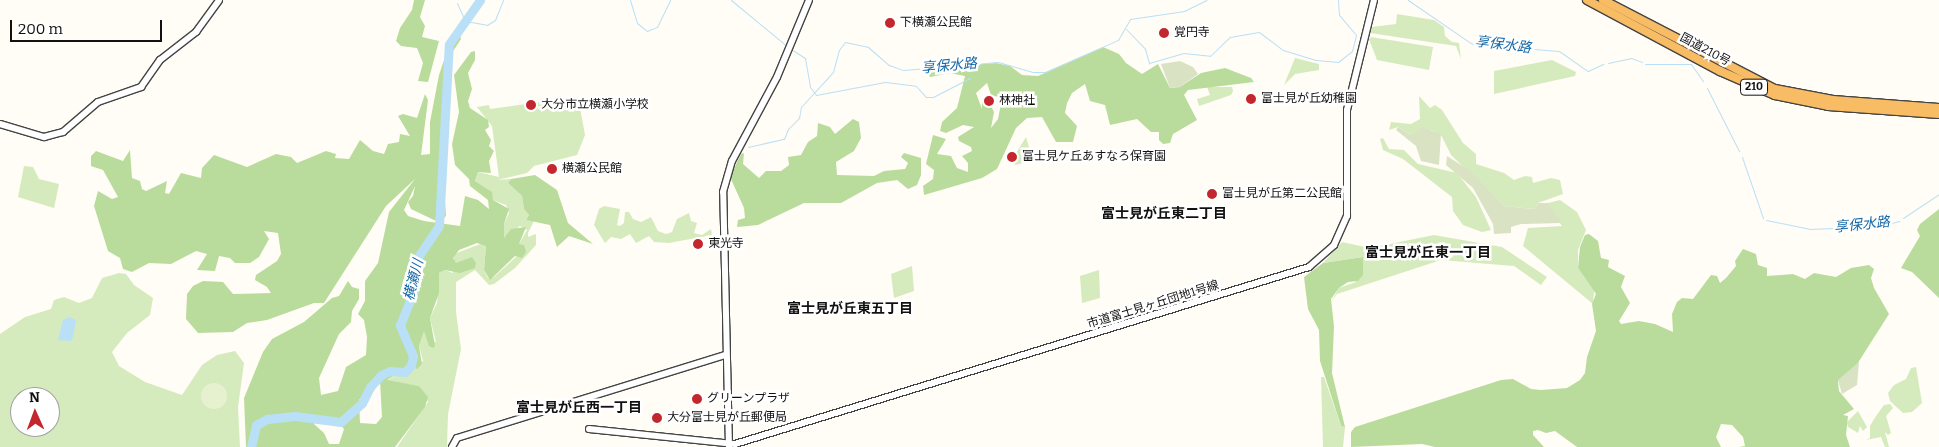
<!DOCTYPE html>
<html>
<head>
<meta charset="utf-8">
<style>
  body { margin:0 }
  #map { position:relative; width:1939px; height:447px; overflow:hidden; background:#fffdf5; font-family:Bitter,"Noto Sans JP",serif }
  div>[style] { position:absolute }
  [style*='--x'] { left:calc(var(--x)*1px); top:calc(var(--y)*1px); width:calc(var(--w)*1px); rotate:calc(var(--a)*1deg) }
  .green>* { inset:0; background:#d5ebbd }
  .forest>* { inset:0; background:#b9dc9c }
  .cemetery>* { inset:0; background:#d9e3c4 }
  .pitch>* { inset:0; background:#e6f2cf }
  .round { border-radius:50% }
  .water>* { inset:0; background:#b9e0f7 }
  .stream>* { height:1px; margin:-0.5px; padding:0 0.5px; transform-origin:0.5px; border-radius:0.5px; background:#b9e0f7 }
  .river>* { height:9px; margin:-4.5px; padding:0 4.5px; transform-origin:4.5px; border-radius:4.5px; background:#b9e0f7 }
  .roads { filter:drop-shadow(1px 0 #444) drop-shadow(-1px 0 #444) drop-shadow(0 1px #444) drop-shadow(0 -1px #444) }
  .tertiary>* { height:6px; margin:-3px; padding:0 3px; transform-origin:3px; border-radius:3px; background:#fff }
  .trunk>* { height:8px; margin:-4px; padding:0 4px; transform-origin:4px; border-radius:4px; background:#f7bc64 }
  .dots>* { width:14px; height:14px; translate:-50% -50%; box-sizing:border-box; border:2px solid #fff; border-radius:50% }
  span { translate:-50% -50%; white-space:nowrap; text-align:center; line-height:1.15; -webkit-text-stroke:5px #fff; paint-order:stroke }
  .shield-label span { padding:1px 4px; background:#fff; border:1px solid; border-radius:4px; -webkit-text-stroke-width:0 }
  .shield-label { font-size:11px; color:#111; font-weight:700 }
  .poi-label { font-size:12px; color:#111 }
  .left { translate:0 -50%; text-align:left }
  .street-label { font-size:12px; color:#111 }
  .water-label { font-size:14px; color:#1768a6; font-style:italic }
  .neighbourhood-label { font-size:14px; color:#111; font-weight:700 }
  .north { position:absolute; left:10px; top:387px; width:50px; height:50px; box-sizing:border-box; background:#fff; border:1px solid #a0a0a0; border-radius:50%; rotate:358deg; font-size:14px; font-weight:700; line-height:20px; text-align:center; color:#111 }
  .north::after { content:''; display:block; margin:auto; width:18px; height:22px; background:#c4262e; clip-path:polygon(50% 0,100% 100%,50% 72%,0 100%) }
  .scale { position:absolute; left:10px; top:20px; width:152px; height:22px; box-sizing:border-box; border:2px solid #111; border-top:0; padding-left:6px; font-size:15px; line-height:18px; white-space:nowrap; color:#111; -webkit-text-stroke:4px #fff; paint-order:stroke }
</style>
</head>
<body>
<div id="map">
  <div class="green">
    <div style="clip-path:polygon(1397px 14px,1434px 20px,1444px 27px,1445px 36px,1452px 42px,1459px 43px,1461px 59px,1456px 46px,1370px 33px,1372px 27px,1396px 24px)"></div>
    <div style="clip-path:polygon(1371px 37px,1433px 47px,1429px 70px,1377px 60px,1369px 39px)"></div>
    <div style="clip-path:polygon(1295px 58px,1319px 64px,1319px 70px,1295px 74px,1284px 85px)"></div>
    <div style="clip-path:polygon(1552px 60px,1576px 72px,1575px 76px,1494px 94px,1494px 71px)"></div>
    <div style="clip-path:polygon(1207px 87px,1232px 87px,1233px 91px,1231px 95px,1199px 106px,1197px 99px,1210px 95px)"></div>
    <div style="clip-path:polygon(1419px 96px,1430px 108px,1435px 105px,1442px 110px,1463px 143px,1476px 154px,1476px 164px,1504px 173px,1514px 180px,1525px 176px,1532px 177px,1533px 183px,1551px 178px,1560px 180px,1563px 194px,1538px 203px,1535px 209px,1504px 206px,1451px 155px,1441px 135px,1431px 130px,1411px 135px,1398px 127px,1389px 130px,1391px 122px,1411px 124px,1420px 119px)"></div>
    <div style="clip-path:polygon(578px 97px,585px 135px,577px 155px,534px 166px,527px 173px,497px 180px,511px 179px,508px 183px,522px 196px,524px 209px,529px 215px,526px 220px,534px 221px,528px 233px,528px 237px,536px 234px,536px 245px,515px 268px,494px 284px,489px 285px,475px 270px,456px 282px,456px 312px,461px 349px,448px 414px,447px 447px,397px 447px,428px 402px,419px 386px,386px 381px,423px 361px,419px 346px,424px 330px,427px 339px,436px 342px,430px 318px,437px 303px,439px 273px,445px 270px,453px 273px,456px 263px,453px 261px,454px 254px,483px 243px,486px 246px,484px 270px,488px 278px,494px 277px,517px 256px,519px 244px,527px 230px,520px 226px,504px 238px,504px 224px,509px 213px,506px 205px,493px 200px,490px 191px,475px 181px,478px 172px,499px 177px,492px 126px,477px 107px,489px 105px,490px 109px)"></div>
    <div style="clip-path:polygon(1026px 137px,1033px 161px,1015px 165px,1013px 158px)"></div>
    <div style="clip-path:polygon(1383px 138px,1389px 149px,1404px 150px,1418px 164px,1457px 173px,1476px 197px,1491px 230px,1482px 232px,1463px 225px,1453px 211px,1452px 197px,1403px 159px,1383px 150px,1380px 139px)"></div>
    <div style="clip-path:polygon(24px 166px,33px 167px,39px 179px,59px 184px,54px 208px,18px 197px)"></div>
    <div style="clip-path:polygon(1560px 200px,1577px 212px,1586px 230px,1578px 250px,1578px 268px,1594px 291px,1593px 304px,1523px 246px,1528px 228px,1562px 226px,1548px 207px,1548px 203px)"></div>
    <div style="clip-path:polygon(604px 206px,620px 209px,617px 225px,620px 226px,624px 223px,625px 212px,629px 212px,633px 219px,641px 222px,651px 217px,658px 231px,666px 234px,672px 232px,677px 219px,689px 213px,691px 221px,697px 223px,694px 233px,702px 235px,711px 229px,712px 235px,669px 243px,654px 242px,649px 236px,636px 243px,630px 234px,621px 239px,611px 237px,605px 243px,594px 225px,599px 209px)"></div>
    <div style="clip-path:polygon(1434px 235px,1502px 247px,1547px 277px,1541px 285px,1514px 266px,1441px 260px,1337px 294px,1331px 302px,1339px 288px,1356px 282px,1362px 257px,1323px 263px,1342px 242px,1370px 248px)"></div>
    <div style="clip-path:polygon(912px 266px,914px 291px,894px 298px,891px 274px)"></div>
    <div style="clip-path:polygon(1099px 270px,1100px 298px,1082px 303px,1080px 276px)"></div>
    <div style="clip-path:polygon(evenodd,119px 273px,126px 274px,134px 285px,153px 298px,150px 315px,127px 333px,112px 352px,119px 366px,145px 382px,182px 395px,202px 365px,217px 355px,235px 351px,244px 363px,238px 407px,240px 447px,0 447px,0 334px,25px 317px,51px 309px,54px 300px,64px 297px,79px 303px,92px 298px,102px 278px,119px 273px,20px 397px,50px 397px,50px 427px,20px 427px,20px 397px)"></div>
    <div style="clip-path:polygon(1916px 367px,1922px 403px,1912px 412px,1903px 413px,1890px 401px,1888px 393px,1894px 385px,1906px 379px,1911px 368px)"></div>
    <div style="clip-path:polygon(1321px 377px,1324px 377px,1341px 426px,1345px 427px,1343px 447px,1323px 447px)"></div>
    <div style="clip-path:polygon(1890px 404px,1893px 408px,1886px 416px,1891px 433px,1888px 435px,1885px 432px,1889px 447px,1885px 447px,1881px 437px,1866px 440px,1870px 438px,1870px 426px,1876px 416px,1884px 405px)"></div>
    <div style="clip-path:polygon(1858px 411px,1867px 427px,1863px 431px,1860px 426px,1858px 433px,1848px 427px,1847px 422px)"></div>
  </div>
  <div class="forest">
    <div style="clip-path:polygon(414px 0,425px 0,420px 17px,425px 26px,422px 37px,439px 41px,428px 82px,418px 81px,423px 63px,417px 48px,401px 46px,396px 41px,400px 28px,412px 10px)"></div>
    <div style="clip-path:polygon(evenodd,459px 32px,461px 39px,450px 56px,443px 99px,441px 141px,446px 216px,440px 221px,434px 220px,411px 209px,408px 202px,413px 196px,415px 186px,404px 210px,408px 216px,424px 221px,460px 226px,465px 196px,478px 200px,489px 209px,488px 200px,470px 186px,469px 179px,455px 165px,452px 144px,459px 112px,454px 75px,471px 52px,475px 51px,475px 60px,468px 73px,472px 89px,468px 101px,470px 108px,488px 120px,489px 127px,485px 130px,491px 140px,489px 146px,494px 151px,489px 161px,491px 173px,478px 172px,475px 181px,492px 192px,493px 200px,509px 209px,504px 224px,504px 238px,511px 229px,526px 227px,519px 244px,524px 245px,526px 252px,522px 258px,515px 256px,490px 280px,484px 270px,486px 246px,477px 243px,459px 250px,453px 258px,456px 263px,472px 257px,476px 263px,475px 268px,460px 273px,445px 270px,439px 273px,439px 293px,430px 318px,435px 346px,433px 348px,429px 346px,424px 331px,419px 346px,422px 364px,417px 369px,411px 366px,387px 380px,419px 386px,428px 397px,425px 407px,395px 447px,246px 447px,244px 398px,263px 352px,272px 339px,304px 322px,332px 298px,339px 296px,348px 281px,352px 287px,359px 289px,359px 299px,352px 311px,351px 322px,339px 334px,319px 378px,321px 395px,338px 391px,346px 367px,366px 355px,367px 337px,364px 320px,358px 314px,365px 301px,365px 281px,378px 263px,389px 212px,415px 179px,386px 206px,324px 303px,314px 303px,267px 320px,247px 323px,233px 332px,198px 333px,186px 319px,187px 294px,193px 286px,203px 281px,223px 282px,233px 294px,271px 293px,267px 287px,255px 280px,256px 275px,277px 261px,281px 254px,278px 233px,264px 231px,269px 239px,259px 257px,250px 263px,235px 263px,230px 258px,219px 256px,215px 271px,197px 270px,207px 254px,196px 251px,171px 264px,149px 263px,132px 272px,123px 269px,120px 258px,108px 251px,94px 206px,98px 191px,112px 199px,118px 197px,103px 170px,91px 166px,91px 156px,96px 151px,123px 161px,130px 150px,132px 178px,140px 181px,142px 189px,146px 191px,167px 181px,165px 193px,169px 194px,181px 173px,201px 178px,202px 168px,214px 155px,247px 167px,276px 154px,291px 157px,297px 163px,326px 151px,336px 154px,335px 158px,349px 159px,360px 140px,373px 151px,384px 154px,388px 144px,399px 142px,400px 134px,410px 136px,398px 116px,403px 114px,417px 118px,425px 94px,428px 100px,421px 155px,430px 154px,430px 122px,439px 75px,448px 48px,459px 32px,380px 381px,382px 417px,376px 424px,360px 423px,359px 400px,363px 395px,365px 400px,368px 398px,380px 381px,459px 32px,358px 402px,352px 417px,339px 423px,344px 429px,339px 444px,329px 444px,324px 433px,314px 424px,318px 417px,339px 419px,358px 402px)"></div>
    <div style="clip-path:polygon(evenodd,1103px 47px,1119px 54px,1126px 63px,1142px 74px,1158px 64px,1170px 88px,1180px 87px,1201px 73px,1225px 68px,1251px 78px,1254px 82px,1188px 90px,1184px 95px,1197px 120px,1173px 134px,1170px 143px,1163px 144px,1159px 140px,1159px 132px,1151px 132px,1137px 119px,1110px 125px,1105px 105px,1090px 101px,1085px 84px,1072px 93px,1067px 103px,1065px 113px,1077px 126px,1073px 142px,1056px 142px,1042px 117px,1027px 118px,1016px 128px,997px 169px,982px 178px,924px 195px,923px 186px,933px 179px,934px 170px,926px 164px,933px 135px,946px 139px,937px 154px,951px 156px,957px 168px,968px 172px,968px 163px,962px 156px,972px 151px,971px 147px,959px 141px,958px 137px,974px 127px,963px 125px,946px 133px,940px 131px,942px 122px,957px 108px,965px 76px,950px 73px,930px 77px,927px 71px,931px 66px,963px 60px,971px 65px,996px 63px,1010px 66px,1022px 75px,1038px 76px,1103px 47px,987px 83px,991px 95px,1002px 98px,998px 119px,991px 128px,994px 112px,987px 99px,982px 102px,982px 109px,976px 93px,987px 83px)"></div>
    <div style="clip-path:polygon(853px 119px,859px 122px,861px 138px,854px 151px,836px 162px,837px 175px,874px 176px,884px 171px,905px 169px,908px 163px,901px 157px,904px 153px,921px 158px,921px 175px,917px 185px,908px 189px,897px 180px,877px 183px,841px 203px,804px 203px,758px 225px,737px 227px,738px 220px,745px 218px,744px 208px,730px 177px,741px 154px,744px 153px,743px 164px,759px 178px,766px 171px,781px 171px,789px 165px,788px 157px,801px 155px,808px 142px,817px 136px,818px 123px,830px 127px,835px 134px)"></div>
    <div style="clip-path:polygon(535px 175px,557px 190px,568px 223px,593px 244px,569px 236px,557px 247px,550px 225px,526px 220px,529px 215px,524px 209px,522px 196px,508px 183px,511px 179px)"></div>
    <div style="clip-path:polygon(1939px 209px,1939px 298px,1912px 272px,1901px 268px,1920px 236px,1917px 230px,1920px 224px)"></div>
    <div style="clip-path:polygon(1589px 234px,1598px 241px,1601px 258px,1609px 260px,1608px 267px,1625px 276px,1621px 287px,1630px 303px,1619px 321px,1621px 324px,1639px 321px,1655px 324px,1673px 332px,1672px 314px,1677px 302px,1682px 298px,1693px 299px,1711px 275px,1717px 276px,1720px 283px,1726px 278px,1736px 266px,1735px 261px,1743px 249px,1756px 254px,1758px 265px,1767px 268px,1767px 276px,1793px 274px,1805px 279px,1814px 273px,1836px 277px,1851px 268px,1869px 265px,1874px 269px,1871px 278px,1874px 288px,1889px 314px,1854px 369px,1838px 381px,1839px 391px,1854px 409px,1843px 415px,1848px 416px,1846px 435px,1850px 447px,1739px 447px,1745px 446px,1743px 437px,1732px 425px,1721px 424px,1716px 437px,1721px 447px,1577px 447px,1555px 431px,1546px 433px,1538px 430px,1533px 431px,1533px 435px,1544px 447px,1435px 447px,1422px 444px,1351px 447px,1351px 432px,1355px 427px,1501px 380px,1513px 379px,1531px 389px,1541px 390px,1567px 388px,1580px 380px,1585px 373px,1587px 357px,1596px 331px,1592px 304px,1596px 294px,1578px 268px,1580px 247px,1585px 235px)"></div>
    <div style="clip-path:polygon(1363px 257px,1363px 275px,1358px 281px,1348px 282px,1339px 288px,1331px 299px,1334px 326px,1332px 373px,1345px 427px,1341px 426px,1320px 361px,1319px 330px,1308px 309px,1304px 277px,1323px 263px)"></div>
  </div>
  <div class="cemetery">
    <div style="clip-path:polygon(1180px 61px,1193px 67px,1198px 74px,1180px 87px,1170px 88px,1161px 64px)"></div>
    <div style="clip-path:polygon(1398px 127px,1411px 135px,1422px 127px,1441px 134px,1439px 165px,1421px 161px,1416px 146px,1396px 130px)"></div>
    <div style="clip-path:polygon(1447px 156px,1469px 170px,1504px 206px,1535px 209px,1538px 203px,1548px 203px,1562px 223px,1521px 224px,1511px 227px,1511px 233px,1494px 234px,1493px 224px,1473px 188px,1446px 165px)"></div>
    <div style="clip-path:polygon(1859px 362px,1857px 385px,1842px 394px,1838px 380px)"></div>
  </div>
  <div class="pitch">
    <div class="round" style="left:201px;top:383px;width:26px;height:26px"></div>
  </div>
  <div class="water">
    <div style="clip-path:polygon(69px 317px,76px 320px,73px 337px,71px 341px,58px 340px,63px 320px)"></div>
  </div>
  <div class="stream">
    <div style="--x:630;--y:0;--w:24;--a:73"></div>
    <div style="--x:637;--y:23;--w:13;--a:39"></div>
    <div style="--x:647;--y:31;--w:11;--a:-22"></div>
    <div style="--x:657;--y:27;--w:30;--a:-64"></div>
    <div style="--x:731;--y:0;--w:74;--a:39.5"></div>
    <div style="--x:1408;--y:0;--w:78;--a:34.5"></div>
    <div style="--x:1472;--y:44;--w:87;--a:4.6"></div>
    <div style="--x:1559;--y:51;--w:35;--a:35"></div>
    <div style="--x:1588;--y:71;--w:17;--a:-25"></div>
    <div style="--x:457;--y:3;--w:20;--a:66"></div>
    <div style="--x:465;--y:21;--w:22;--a:10"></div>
    <div style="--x:487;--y:25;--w:9;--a:-32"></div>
    <div style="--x:495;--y:20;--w:22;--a:-68"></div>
    <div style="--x:1126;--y:29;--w:28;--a:46"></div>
    <div style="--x:1145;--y:49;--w:15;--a:74"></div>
    <div style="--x:1149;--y:63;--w:35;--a:-16"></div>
    <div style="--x:1183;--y:53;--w:27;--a:6"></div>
    <div style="--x:1210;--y:56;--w:28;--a:-44"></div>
    <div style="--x:1230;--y:37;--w:29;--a:-10"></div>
    <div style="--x:1259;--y:32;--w:30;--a:37"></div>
    <div style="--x:1283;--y:50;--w:34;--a:17"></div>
    <div style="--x:1316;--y:60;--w:22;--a:5"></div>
    <div style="--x:1338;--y:62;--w:18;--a:-38"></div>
    <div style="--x:1352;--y:51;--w:16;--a:-76"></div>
    <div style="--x:1356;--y:35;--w:26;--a:-130"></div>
    <div style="--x:1339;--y:15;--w:15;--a:-94"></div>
    <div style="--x:791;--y:49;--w:17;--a:33"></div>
    <div style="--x:805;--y:58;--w:29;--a:80"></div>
    <div style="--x:810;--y:87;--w:10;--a:53"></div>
    <div style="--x:816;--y:95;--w:70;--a:-10.7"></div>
    <div style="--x:885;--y:82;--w:31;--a:7"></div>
    <div style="--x:916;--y:86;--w:15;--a:48"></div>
    <div style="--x:926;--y:97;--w:7;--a:0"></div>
    <div style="--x:933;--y:97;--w:42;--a:-27.2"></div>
    <div style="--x:1608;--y:63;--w:24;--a:-12"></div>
    <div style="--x:1631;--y:58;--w:12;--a:20"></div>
    <div style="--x:1645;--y:64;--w:46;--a:0"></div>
    <div style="--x:1691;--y:64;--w:21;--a:55"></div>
    <div style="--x:1707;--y:88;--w:71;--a:63.1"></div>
    <div style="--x:748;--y:147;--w:37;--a:-13"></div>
    <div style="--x:784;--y:139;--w:11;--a:-68"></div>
    <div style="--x:788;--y:129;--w:16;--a:-45"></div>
    <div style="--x:799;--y:118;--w:11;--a:-80"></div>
    <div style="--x:801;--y:107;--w:47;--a:-47.6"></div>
    <div style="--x:833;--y:72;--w:23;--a:-75"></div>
    <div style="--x:839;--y:50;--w:10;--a:-53"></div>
    <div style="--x:845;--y:42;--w:24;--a:12"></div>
    <div style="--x:868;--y:47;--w:28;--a:41"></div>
    <div style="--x:889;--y:65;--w:15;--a:20"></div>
    <div style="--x:903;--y:70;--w:95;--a:-4.8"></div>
    <div style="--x:998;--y:62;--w:36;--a:16"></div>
    <div style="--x:1033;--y:72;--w:12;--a:0"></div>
    <div style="--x:1045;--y:72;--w:80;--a:-23.7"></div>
    <div style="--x:1118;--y:40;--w:24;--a:-60"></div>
    <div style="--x:1130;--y:19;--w:55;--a:-8.4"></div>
    <div style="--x:1184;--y:11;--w:25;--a:-26"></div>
    <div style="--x:1742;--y:157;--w:65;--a:71"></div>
    <div style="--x:1903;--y:218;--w:43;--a:-33.7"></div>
    <div style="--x:1766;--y:220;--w:45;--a:11.6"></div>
    <div style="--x:1810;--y:229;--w:69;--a:-2.5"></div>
    <div style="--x:1879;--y:226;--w:21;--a:-14"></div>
  </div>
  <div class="river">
    <div style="--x:251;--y:447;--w:23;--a:-77"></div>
    <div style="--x:256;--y:425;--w:13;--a:-29"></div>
    <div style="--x:267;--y:419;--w:28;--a:-6"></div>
    <div style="--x:295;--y:416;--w:46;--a:7.4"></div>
    <div style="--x:341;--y:422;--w:28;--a:-42"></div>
    <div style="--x:362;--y:403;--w:18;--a:-63"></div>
    <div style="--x:370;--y:387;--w:16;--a:-47"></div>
    <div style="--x:381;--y:375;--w:10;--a:-24"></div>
    <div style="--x:390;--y:371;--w:15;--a:4"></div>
    <div style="--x:405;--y:372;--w:9;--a:-49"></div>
    <div style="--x:411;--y:365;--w:9;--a:-77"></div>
    <div style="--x:413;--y:356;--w:34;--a:-113"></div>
    <div style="--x:400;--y:325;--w:40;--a:-68"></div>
    <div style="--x:415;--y:288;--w:31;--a:-84"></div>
    <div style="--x:418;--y:257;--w:37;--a:-56"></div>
    <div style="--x:439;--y:226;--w:182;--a:-86.9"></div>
    <div style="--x:449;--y:44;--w:54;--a:-54.8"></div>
  </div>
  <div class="roads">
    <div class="tertiary">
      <div style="--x:0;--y:124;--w:46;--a:16.5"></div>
      <div style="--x:44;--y:137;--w:20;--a:-15"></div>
      <div style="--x:63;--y:132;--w:46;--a:-40.6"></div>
      <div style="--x:98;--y:102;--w:46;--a:-19.2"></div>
      <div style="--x:141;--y:87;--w:33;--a:-55"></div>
      <div style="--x:160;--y:60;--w:46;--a:-37.9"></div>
      <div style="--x:196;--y:32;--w:39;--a:-54"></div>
      <div style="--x:589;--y:429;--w:147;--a:5.9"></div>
      <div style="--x:735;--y:444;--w:601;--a:-17.14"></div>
      <div style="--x:1309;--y:267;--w:33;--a:-41"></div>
      <div style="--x:1334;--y:245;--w:32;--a:-66"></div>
      <div style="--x:1347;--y:216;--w:106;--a:-90"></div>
      <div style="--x:1347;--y:110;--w:113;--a:-76.2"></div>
      <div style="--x:452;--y:447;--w:10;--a:-61"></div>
      <div style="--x:457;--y:438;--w:281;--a:-17.2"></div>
      <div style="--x:729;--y:447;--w:255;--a:-91.3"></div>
      <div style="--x:723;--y:192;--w:32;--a:-74"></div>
      <div style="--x:732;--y:161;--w:95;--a:-61.8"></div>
      <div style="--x:777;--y:77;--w:83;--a:-67.4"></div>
    </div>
    <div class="trunk">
      <div style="--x:1587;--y:0;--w:151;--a:28.1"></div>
      <div style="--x:1720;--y:71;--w:60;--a:23.6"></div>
      <div style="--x:1775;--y:95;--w:54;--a:11.7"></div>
      <div style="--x:1828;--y:106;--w:111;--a:4.1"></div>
      <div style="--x:1603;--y:0;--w:194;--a:27.4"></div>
      <div style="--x:1775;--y:89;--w:59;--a:10.7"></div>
      <div style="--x:1833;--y:100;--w:106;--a:4.3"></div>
    </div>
  </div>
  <div class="dots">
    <div style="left:890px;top:23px;background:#c4262e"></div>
    <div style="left:1164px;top:33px;background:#c4262e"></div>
    <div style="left:1251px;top:99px;background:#c4262e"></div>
    <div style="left:989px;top:101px;background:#c4262e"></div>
    <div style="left:531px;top:105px;background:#c4262e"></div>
    <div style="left:1012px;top:157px;background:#c4262e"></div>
    <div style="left:552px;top:169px;background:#c4262e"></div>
    <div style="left:1212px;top:194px;background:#c4262e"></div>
    <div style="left:698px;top:244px;background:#c4262e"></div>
    <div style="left:697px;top:399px;background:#c4262e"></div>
    <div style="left:657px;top:418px;background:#c4262e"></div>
  </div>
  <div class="shield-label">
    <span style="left:1754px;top:87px">210</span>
  </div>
  <div class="poi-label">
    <span class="left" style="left:900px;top:23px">下横瀬公民館</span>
    <span class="left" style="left:1174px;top:33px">覚円寺</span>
    <span class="left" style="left:1261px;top:99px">富士見が丘幼稚園</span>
    <span class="left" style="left:999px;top:101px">林神社</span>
    <span class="left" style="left:541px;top:105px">大分市立横瀬小学校</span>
    <span class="left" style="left:1022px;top:157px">富士見ケ丘あすなろ保育園</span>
    <span class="left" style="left:562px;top:169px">横瀬公民館</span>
    <span class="left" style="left:1222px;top:194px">富士見が丘第二公民館</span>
    <span class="left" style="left:708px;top:244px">東光寺</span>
    <span class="left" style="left:707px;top:399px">グリーンプラザ</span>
    <span class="left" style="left:667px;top:418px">大分富士見が丘郵便局</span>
  </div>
  <div class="street-label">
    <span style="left:1705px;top:50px;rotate:28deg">国道210号</span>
    <span style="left:1153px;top:305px;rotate:-17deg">市道富士見ヶ丘団地1号線</span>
  </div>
  <div class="water-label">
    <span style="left:1503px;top:45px;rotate:7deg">享保水路</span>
    <span style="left:949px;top:66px;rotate:-5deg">享保水路</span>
    <span style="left:1862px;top:225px;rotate:-6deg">享保水路</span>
    <span style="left:414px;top:280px;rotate:-76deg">横瀬川</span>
  </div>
  <div class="neighbourhood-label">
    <span style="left:1164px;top:214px">富士見が丘東二丁目</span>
    <span style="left:1428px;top:253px">富士見が丘東一丁目</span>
    <span style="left:850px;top:309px">富士見が丘東五丁目</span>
    <span style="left:579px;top:408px">富士見が丘西一丁目</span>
  </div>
  <div class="north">N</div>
  <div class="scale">200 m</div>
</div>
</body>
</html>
